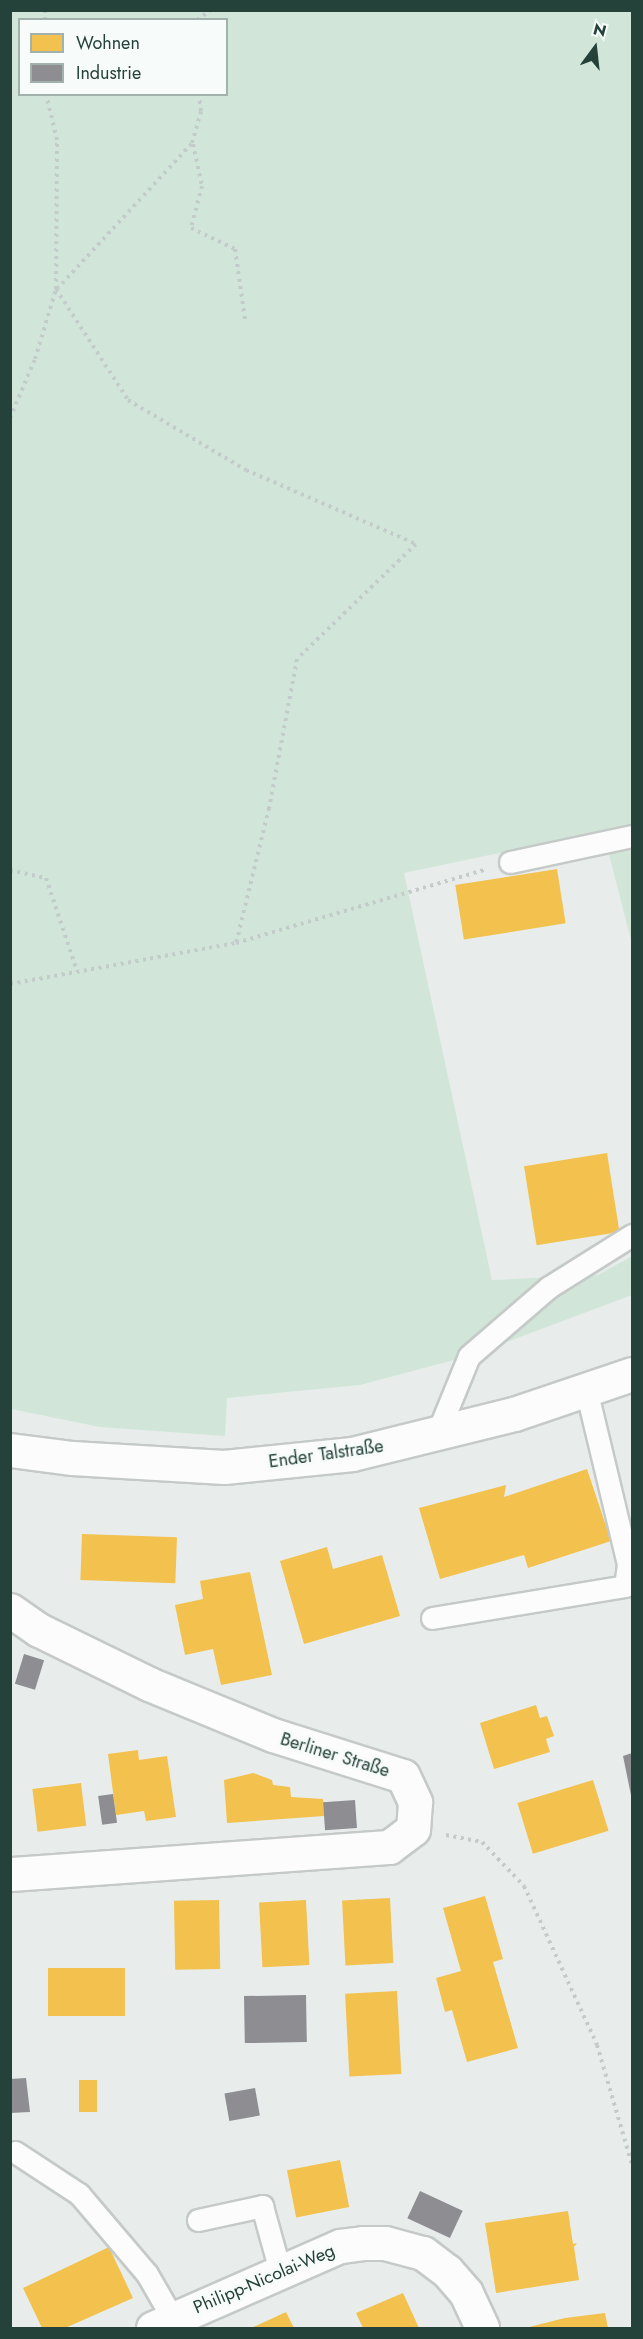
<!DOCTYPE html>
<html>
<head>
<meta charset="utf-8">
<style>
  body { margin:0 }
  #map { position:relative; width:643px; height:2339px; overflow:hidden; background:#e8edeb; font-family:Jost,sans-serif }
  div>[style] { position:absolute }
  [style*='--x'] { left:calc(var(--x)*1px); top:calc(var(--y)*1px); width:calc(var(--w)*1px); rotate:calc(var(--a)*1deg) }
  .green>* { inset:0; background:#d1e6d8 }
  .homes>* { inset:0; background:#f2c14e; transform-origin:0 0 }
  .industry>* { inset:0; background:#8d8d92; transform-origin:0 0 }
  .path>* { height:4px; margin-top:-2px; transform-origin:0; background:repeating-linear-gradient(90deg,#c3ccca 0 3px,transparent 0 7.5px) }
  .roads { filter:drop-shadow(2px 0 #c5cac8) drop-shadow(-2px 0 #c5cac8) drop-shadow(0 2px #c5cac8) drop-shadow(0 -2px #c5cac8) }
  .service>* { height:21px; margin:-10.5px; padding:0 10.5px; transform-origin:10.5px; border-radius:10.5px; background:#fcfcfc }
  .minor>* { height:33px; margin:-16.5px; padding:0 16.5px; transform-origin:16.5px; border-radius:16.5px; background:#fcfcfc }
  .secondary>* { height:33px; margin:-16.5px; padding:0 16.5px; transform-origin:16.5px; border-radius:16.5px; background:#fcfcfc }
  span { translate:-50% -50%; white-space:nowrap; text-align:center; line-height:1.15; -webkit-text-stroke:6px #f7fbf9; paint-order:stroke }
  .street-label { font-size:18px; color:#24423a }
  .frame { position:absolute; inset:0; border:12px solid #24423a; pointer-events:none }
  .legend { position:absolute; left:18px; top:18px; width:210px; height:78px; box-sizing:border-box; background:#f7fbf9; border:2px solid #a3b1ad; margin:0; padding:8px 10px; list-style:none; font-size:18px; color:#24423a }
  .legend li { display:flex; align-items:center; gap:12px; height:30px }
  .legend b { width:30px; border:2px solid #a3b1ad }
  .north { position:absolute; left:565px; top:18px; width:60px; height:60px; -webkit-text-stroke:4px #f7fbf9; paint-order:stroke; rotate:15deg; font-size:16px; font-weight:700; line-height:24px; text-align:center; color:#24423a }
  .north::after { content:''; display:block; margin:auto; width:21px; height:27px; background:#24423a; clip-path:polygon(50% 0,100% 100%,50% 72%,0 100%) }
</style>
</head>
<body>
<div id="map">
  <div class="green">
    <div style="clip-path:polygon(evenodd,10px 11px,632px 11px,632px 944px,603px 831px,404px 873px,492px 1280px,598px 1275px,632px 1256px,632px 1295px,469px 1356px,360px 1385px,227px 1398px,225px 1436px,100px 1427px,11px 1409px,10px 11px,20px 20px,226px 20px,226px 94px,20px 94px,20px 20px)"></div>
  </div>
  <div class="homes">
    <div style="left:557px;top:869px;width:55px;height:103px;rotate:81deg"></div>
    <div style="left:607px;top:1153px;width:80px;height:84px;rotate:81deg"></div>
    <div style="clip-path:polygon(587px 1469px,611px 1541px,528px 1568px,524px 1555px,440px 1579px,419px 1508px,506px 1485px,504px 1497px)"></div>
    <div style="left:82px;top:1534px;width:95px;height:46px;rotate:2deg"></div>
    <div style="clip-path:polygon(327px 1547px,333px 1569px,382px 1555px,400px 1616px,304px 1644px,280px 1561px)"></div>
    <div style="clip-path:polygon(250px 1572px,272px 1675px,221px 1685px,213px 1649px,185px 1655px,175px 1605px,203px 1599px,200px 1581px)"></div>
    <div style="clip-path:polygon(536px 1705px,540px 1718px,547px 1716px,554px 1736px,546px 1739px,550px 1752px,494px 1769px,480px 1723px)"></div>
    <div style="clip-path:polygon(138px 1750px,139px 1760px,167px 1756px,176px 1817px,146px 1821px,144px 1811px,116px 1815px,108px 1754px)"></div>
    <div style="clip-path:polygon(253px 1773px,272px 1780px,273px 1785px,290px 1787px,291px 1797px,323px 1799px,324px 1816px,227px 1823px,224px 1780px)"></div>
    <div style="left:593px;top:1780px;width:53px;height:79px;rotate:73deg"></div>
    <div style="left:81px;top:1783px;width:43px;height:49px;rotate:83deg"></div>
    <div style="clip-path:polygon(485px 1896px,503px 1959px,493px 1962px,518px 2048px,467px 2062px,452px 2010px,445px 2012px,436px 1978px,461px 1971px,443px 1908px)"></div>
    <div style="left:390px;top:1898px;width:65px;height:48px;rotate:87deg"></div>
    <div style="left:219px;top:1900px;width:69px;height:45px;rotate:89deg"></div>
    <div style="left:306px;top:1900px;width:65px;height:47px;rotate:87deg"></div>
    <div style="left:125px;top:1968px;width:48px;height:77px;rotate:90deg"></div>
    <div style="left:397px;top:1991px;width:83px;height:52px;rotate:87deg"></div>
    <div style="left:79px;top:2080px;width:18px;height:32px"></div>
    <div style="left:340px;top:2160px;width:48px;height:54px;rotate:79deg"></div>
    <div style="clip-path:polygon(568px 2211px,573px 2244px,577px 2243px,574px 2247px,579px 2280px,496px 2293px,485px 2223px)"></div>
    <div style="clip-path:polygon(109px 2247px,133px 2298px,65px 2328px,42px 2328px,23px 2288px)"></div>
    <div style="clip-path:polygon(403px 2293px,419px 2328px,363px 2328px,356px 2313px)"></div>
    <div style="clip-path:polygon(286px 2312px,294px 2328px,251px 2328px)"></div>
    <div style="clip-path:polygon(605px 2313px,608px 2328px,525px 2328px,565px 2318px)"></div>
  </div>
  <div class="industry">
    <div style="left:24px;top:1654px;width:21px;height:31px;rotate:17deg"></div>
    <div style="clip-path:polygon(632px 1753px,632px 1800px,623px 1756px)"></div>
    <div style="left:113px;top:1794px;width:29px;height:15px;rotate:82deg"></div>
    <div style="left:355px;top:1800px;width:28px;height:32px;rotate:86deg"></div>
    <div style="left:306px;top:1995px;width:47px;height:62px;rotate:89deg"></div>
    <div style="clip-path:polygon(26px 2078px,30px 2112px,10px 2113px,10px 2079px)"></div>
    <div style="left:255px;top:2088px;width:28px;height:31px;rotate:80deg"></div>
    <div style="left:420px;top:2191px;width:47px;height:30px;rotate:25deg"></div>
  </div>
  <div class="path">
    <div style="--x:45;--y:20;--w:10;--a:-90"></div>
    <div style="--x:197;--y:20;--w:17;--a:-36"></div>
    <div style="--x:193;--y:144;--w:43;--a:77.9"></div>
    <div style="--x:202;--y:186;--w:43;--a:104.7"></div>
    <div style="--x:191;--y:228;--w:49;--a:25.5"></div>
    <div style="--x:235;--y:249;--w:71;--a:81.9"></div>
    <div style="--x:56;--y:289;--w:132;--a:57"></div>
    <div style="--x:128;--y:400;--w:137;--a:30.7"></div>
    <div style="--x:246;--y:470;--w:185;--a:23.5"></div>
    <div style="--x:416;--y:544;--w:165;--a:136"></div>
    <div style="--x:297;--y:659;--w:152;--a:100.6"></div>
    <div style="--x:269;--y:808;--w:139;--a:103.7"></div>
    <div style="--x:57;--y:289;--w:199;--a:-47.2"></div>
    <div style="--x:192;--y:143;--w:33;--a:-74"></div>
    <div style="--x:201;--y:111;--w:17;--a:-97"></div>
    <div style="--x:10;--y:418;--w:64;--a:-67"></div>
    <div style="--x:35;--y:359;--w:73;--a:-73.3"></div>
    <div style="--x:56;--y:289;--w:149;--a:-89.6"></div>
    <div style="--x:57;--y:140;--w:47;--a:-103.4"></div>
    <div style="--x:10;--y:870;--w:37;--a:13"></div>
    <div style="--x:46;--y:878;--w:98;--a:71.6"></div>
    <div style="--x:10;--y:984;--w:230;--a:-10.3"></div>
    <div style="--x:236;--y:943;--w:259;--a:-16.4"></div>
    <div style="--x:446;--y:1835;--w:37;--a:11"></div>
    <div style="--x:482;--y:1842;--w:61;--a:46.3"></div>
    <div style="--x:524;--y:1886;--w:175;--a:65.3"></div>
    <div style="--x:597;--y:2045;--w:125;--a:73.7"></div>
  </div>
  <div class="roads">
    <div class="service">
      <div style="--x:510;--y:862;--w:125;--a:-12"></div>
      <div style="--x:437;--y:1434;--w:84;--a:-67.7"></div>
      <div style="--x:469;--y:1356;--w:106;--a:-40.8"></div>
      <div style="--x:549;--y:1287;--w:98;--a:-32.1"></div>
      <div style="--x:432;--y:1618;--w:196;--a:-9.4"></div>
      <div style="--x:625;--y:1586;--w:22;--a:-82"></div>
      <div style="--x:628;--y:1564;--w:180;--a:-103.5"></div>
      <div style="--x:15;--y:2152;--w:77;--a:33.3"></div>
      <div style="--x:79;--y:2194;--w:105;--a:49.6"></div>
      <div style="--x:147;--y:2274;--w:52;--a:60"></div>
      <div style="--x:198;--y:2220;--w:66;--a:-12.3"></div>
      <div style="--x:262;--y:2206;--w:67;--a:74.5"></div>
    </div>
    <div class="minor">
      <div style="--x:10;--y:1610;--w:35;--a:35"></div>
      <div style="--x:39;--y:1630;--w:123;--a:26.1"></div>
      <div style="--x:149;--y:1684;--w:134;--a:22.4"></div>
      <div style="--x:273;--y:1735;--w:136;--a:17.5"></div>
      <div style="--x:403;--y:1776;--w:29;--a:65"></div>
      <div style="--x:415;--y:1802;--w:27;--a:94"></div>
      <div style="--x:413;--y:1829;--w:30;--a:143"></div>
      <div style="--x:389;--y:1847;--w:380;--a:175.9"></div>
      <div style="--x:153;--y:2328;--w:204;--a:-23.7"></div>
      <div style="--x:340;--y:2246;--w:23;--a:-7"></div>
      <div style="--x:363;--y:2243;--w:22;--a:0"></div>
      <div style="--x:385;--y:2243;--w:39;--a:15"></div>
      <div style="--x:423;--y:2253;--w:30;--a:37"></div>
      <div style="--x:447;--y:2271;--w:29;--a:49"></div>
      <div style="--x:466;--y:2293;--w:38;--a:65"></div>
    </div>
    <div class="secondary">
      <div style="--x:10;--y:1450;--w:63;--a:7.4"></div>
      <div style="--x:72;--y:1458;--w:152;--a:3.4"></div>
      <div style="--x:224;--y:1467;--w:129;--a:-5.8"></div>
      <div style="--x:352;--y:1454;--w:167;--a:-13.9"></div>
      <div style="--x:514;--y:1414;--w:125;--a:-18.7"></div>
    </div>
  </div>
  <div class="street-label">
    <span style="left:326px;top:1454px;rotate:-8deg">Ender Talstraße</span>
    <span style="left:335px;top:1755px;rotate:17deg">Berliner Straße</span>
    <span style="left:264px;top:2279px;rotate:-23deg">Philipp-Nicolai-Weg</span>
  </div>
  <div class="frame"></div>
  <ul class="legend">
  <li><b style="height:16px;background:#f2c14e"></b>Wohnen</li>
  <li><b style="height:16px;background:#8d8d92"></b>Industrie</li>
  </ul>
  <div class="north">N</div>
</div>
</body>
</html>
